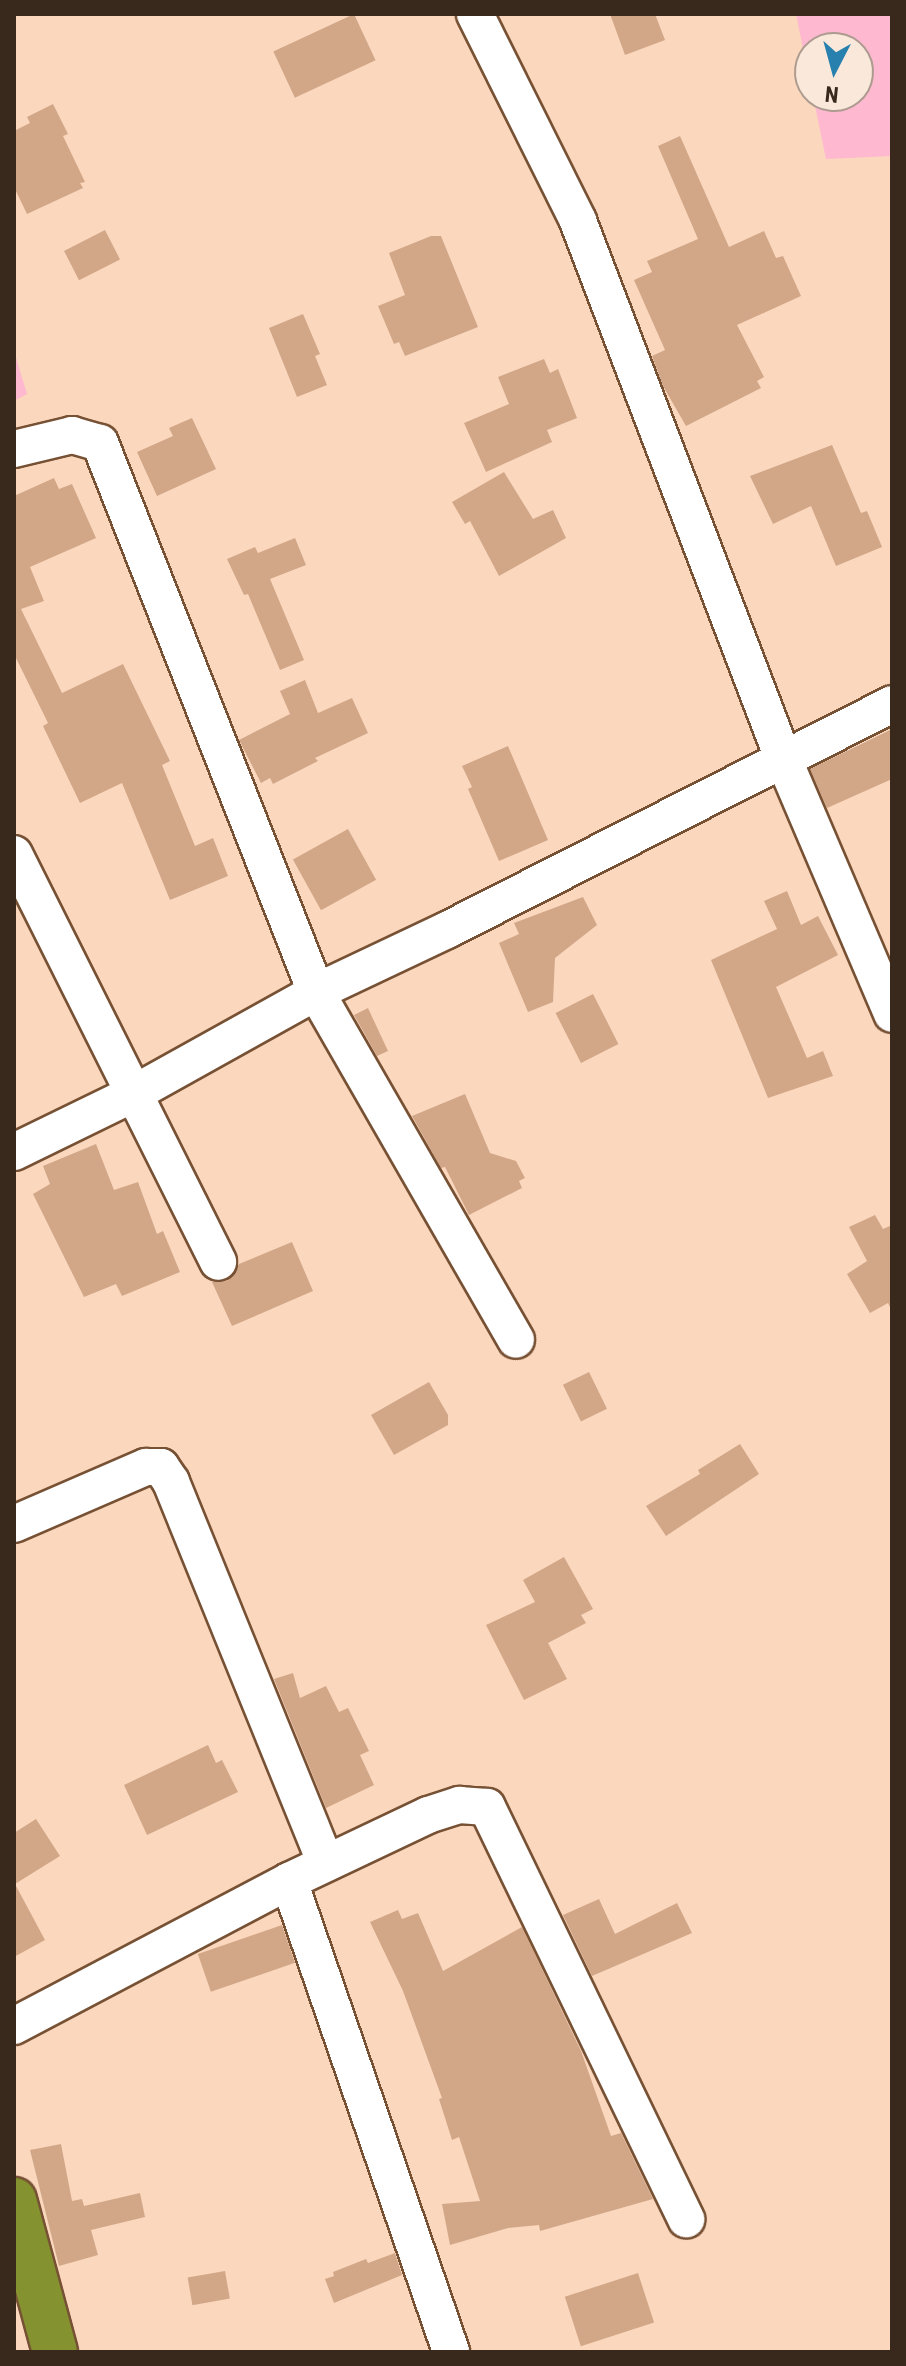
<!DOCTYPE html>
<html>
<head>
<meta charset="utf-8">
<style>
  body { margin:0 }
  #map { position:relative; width:906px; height:2366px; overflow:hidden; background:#fbd7bd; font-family:"Roboto Condensed",sans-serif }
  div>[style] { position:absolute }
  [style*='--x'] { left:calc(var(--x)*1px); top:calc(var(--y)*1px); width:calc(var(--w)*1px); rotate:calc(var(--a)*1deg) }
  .green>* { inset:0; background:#feb8d0 }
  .building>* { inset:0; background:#d2a788; transform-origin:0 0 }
  .roads { filter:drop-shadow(2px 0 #775134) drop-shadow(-2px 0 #775134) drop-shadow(0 2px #775134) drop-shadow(0 -2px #775134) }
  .street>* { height:36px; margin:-18px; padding:0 18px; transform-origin:18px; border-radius:18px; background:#fff }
  .highway>* { height:44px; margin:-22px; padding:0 22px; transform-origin:22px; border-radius:22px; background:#849230 }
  span { translate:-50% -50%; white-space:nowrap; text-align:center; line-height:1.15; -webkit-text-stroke:8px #fae8db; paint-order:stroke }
  .frame { position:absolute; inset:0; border:16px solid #39281c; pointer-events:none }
  .north { position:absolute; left:794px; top:32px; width:80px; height:80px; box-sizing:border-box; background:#fae8db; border:2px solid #ad9b8f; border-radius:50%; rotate:186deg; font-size:22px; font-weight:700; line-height:32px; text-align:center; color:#39281c }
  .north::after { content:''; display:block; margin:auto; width:28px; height:36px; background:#2880ae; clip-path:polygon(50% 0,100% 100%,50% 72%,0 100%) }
</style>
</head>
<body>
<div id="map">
  <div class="green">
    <div style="clip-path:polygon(796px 14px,892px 14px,892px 156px,826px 159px,813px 96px,858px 96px,858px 48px,810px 48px,810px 83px)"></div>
    <div style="clip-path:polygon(14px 351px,27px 394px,14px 401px)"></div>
  </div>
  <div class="building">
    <div style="left:354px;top:14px;width:51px;height:89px;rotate:65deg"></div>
    <div style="clip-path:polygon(610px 14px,655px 14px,665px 40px,625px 55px)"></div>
    <div style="clip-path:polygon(53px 104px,68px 134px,63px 136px,85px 182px,80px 183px,83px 188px,27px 214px,14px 187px,14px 131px,30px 123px,27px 117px)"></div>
    <div style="clip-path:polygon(680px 136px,729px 247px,764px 231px,776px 258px,783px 256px,801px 296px,737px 325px,764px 377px,757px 381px,761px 388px,686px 426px,663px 386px,652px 356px,665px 350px,634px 280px,652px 272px,647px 261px,698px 239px,658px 146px)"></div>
    <div style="left:105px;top:230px;width:33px;height:46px;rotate:63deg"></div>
    <div style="clip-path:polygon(431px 236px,441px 236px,478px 327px,405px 356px,399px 342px,394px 344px,378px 306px,405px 295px,389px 253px)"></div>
    <div style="clip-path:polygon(303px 314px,320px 354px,315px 356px,327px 385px,297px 397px,269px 328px)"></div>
    <div style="clip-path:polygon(544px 359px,550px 373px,558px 369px,577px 418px,547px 430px,552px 442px,486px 472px,464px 423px,509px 404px,498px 377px)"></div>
    <div style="clip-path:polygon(192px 418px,216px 469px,157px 496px,137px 452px,173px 436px,169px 428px)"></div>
    <div style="clip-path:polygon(832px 445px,861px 513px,867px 511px,882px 547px,836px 566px,811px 506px,773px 524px,750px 476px)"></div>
    <div style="clip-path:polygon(504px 472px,533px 519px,553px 510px,566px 538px,499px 576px,470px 521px,465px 524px,452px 502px)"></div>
    <div style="clip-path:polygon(54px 478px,59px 489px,72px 484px,96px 538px,30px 567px,44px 601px,21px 609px,62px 693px,123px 664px,170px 761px,162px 765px,195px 846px,213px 838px,228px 876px,170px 900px,122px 783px,80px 803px,43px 726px,48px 723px,14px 654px,14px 496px)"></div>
    <div style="clip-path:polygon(295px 538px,306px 565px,270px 579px,304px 660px,280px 670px,248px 594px,244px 595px,227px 559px,255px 547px,258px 553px)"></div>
    <div style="clip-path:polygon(305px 680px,318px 713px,352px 698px,368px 733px,315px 758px,318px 761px,273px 784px,270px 778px,261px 783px,239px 740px,290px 714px,280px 691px)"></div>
    <div style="clip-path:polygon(892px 729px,892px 779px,827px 808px,810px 769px)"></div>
    <div style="clip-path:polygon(508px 746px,548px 840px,499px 861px,468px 789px,472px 787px,462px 766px)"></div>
    <div style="left:348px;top:829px;width:58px;height:63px;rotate:61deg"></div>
    <div style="clip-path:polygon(787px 891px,801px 925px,818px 916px,838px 955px,776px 987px,807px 1058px,823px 1051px,833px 1076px,768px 1098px,711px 960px,777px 929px,764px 901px)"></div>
    <div style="clip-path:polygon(583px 897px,597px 925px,555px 958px,553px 1002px,528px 1012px,499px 943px,519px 934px,514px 923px)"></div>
    <div style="left:593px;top:994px;width:56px;height:42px;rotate:63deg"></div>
    <div style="clip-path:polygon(368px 1008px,388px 1051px,377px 1056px,354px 1015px)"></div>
    <div style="clip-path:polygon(465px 1094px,490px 1153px,516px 1161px,525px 1178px,519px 1181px,522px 1188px,469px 1215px,445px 1167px,441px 1168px,412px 1116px)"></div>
    <div style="clip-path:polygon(96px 1144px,114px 1190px,138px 1182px,157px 1234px,163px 1231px,180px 1272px,122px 1296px,116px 1284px,84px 1297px,33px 1194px,50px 1184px,43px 1166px)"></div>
    <div style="clip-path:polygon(875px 1215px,883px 1229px,892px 1225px,892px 1311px,888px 1303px,870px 1313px,847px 1274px,867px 1261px,849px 1227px)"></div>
    <div style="clip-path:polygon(292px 1242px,313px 1291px,232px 1326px,212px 1282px,227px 1281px,239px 1264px)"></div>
    <div style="left:589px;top:1372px;width:41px;height:29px;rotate:64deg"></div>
    <div style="clip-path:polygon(429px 1382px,448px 1415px,448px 1425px,394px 1455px,371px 1415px)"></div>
    <div style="clip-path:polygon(740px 1444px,759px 1474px,666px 1536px,646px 1506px,700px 1474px,698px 1470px)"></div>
    <div style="clip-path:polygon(564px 1557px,593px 1609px,581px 1615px,586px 1623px,548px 1643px,567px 1679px,524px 1700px,486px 1625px,535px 1602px,523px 1580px)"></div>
    <div style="clip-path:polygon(293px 1673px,300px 1698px,326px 1686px,339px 1712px,348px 1708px,369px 1751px,360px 1755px,374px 1785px,326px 1808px,274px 1679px)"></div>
    <div style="clip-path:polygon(208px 1745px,216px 1763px,222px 1760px,238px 1792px,147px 1835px,124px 1785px)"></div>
    <div style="clip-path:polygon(36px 1819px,60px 1856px,15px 1884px,45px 1940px,14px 1957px,14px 1833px)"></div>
    <div style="clip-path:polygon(599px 1899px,615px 1934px,677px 1903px,692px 1933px,592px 1976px,563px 1915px)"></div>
    <div style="clip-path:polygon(398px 1910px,402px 1919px,418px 1913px,443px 1971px,522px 1927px,581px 2051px,611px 2136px,621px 2133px,653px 2199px,540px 2231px,539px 2225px,508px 2228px,450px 2245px,442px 2204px,480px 2201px,459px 2137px,452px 2140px,439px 2099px,442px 2098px,403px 1991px,370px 1922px)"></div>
    <div style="left:282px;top:1925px;width:40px;height:89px;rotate:71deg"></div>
    <div style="clip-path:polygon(61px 2144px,72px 2201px,82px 2199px,84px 2206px,140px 2193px,145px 2217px,91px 2230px,98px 2255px,59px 2266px,30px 2150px)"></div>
    <div style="clip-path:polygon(395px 2253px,402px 2275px,334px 2303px,325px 2279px,334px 2276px,333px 2272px,366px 2259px,368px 2263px)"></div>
    <div style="left:225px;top:2271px;width:28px;height:38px;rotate:80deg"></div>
    <div style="left:638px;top:2273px;width:52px;height:77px;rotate:72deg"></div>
  </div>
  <div class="roads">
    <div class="street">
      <div style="--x:475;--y:14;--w:231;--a:63.5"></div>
      <div style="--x:578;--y:221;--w:575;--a:69.11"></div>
      <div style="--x:783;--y:758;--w:278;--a:66.9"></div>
      <div style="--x:14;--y:449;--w:60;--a:-13.6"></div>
      <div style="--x:72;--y:435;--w:29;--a:16"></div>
      <div style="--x:100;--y:443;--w:590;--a:68.52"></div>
      <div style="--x:316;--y:992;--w:401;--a:60.1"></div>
      <div style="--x:14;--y:854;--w:456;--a:63.4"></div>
      <div style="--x:14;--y:1152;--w:132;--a:-26"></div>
      <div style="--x:133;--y:1094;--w:210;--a:-29.1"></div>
      <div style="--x:316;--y:992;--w:145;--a:-25.3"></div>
      <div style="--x:447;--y:930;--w:499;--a:-26.9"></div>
      <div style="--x:14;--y:1524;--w:144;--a:-23.4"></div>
      <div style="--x:146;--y:1467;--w:15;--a:0"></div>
      <div style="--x:161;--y:1467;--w:18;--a:56"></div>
      <div style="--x:171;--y:1482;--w:411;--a:67.9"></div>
      <div style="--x:289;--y:1881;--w:498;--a:71"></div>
      <div style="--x:14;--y:2026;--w:311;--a:-27.8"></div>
      <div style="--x:289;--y:1881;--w:154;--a:-25.4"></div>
      <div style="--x:428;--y:1815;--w:33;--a:-18"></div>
      <div style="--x:459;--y:1805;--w:28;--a:4"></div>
      <div style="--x:487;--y:1807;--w:458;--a:64.2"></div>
    </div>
    <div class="highway">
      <div style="--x:14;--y:2200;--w:157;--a:74.9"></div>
    </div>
  </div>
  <div class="frame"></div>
  <div class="north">N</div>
</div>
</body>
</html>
